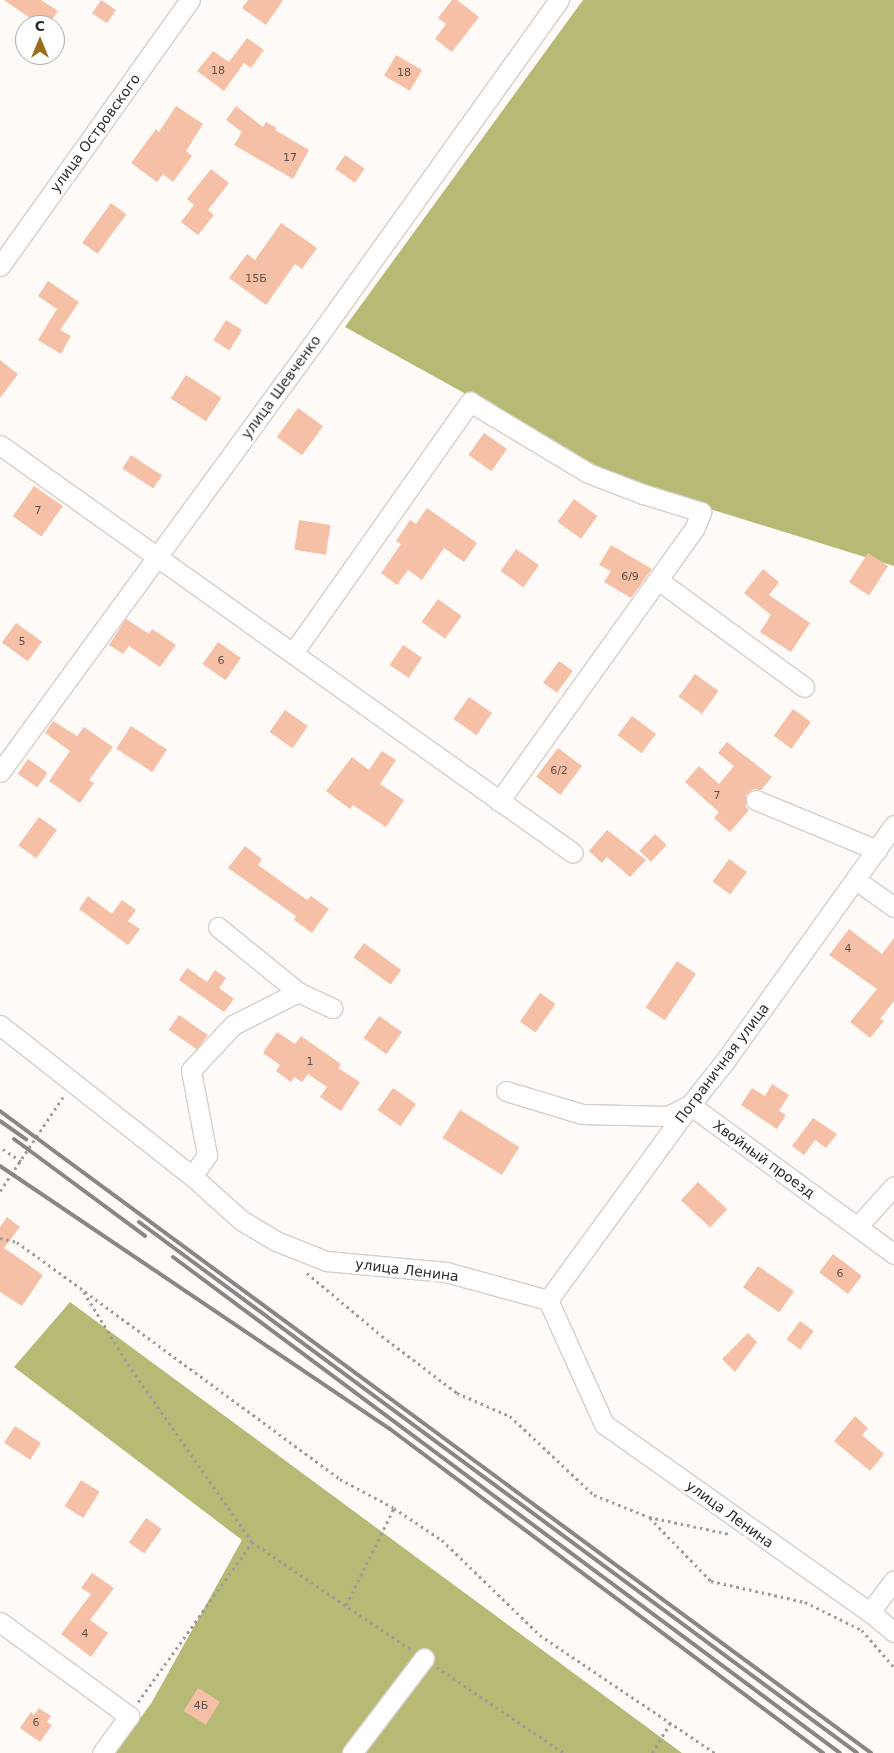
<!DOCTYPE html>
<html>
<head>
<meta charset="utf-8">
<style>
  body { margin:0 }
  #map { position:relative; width:894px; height:1753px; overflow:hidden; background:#fefaf8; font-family:"DejaVu Sans",sans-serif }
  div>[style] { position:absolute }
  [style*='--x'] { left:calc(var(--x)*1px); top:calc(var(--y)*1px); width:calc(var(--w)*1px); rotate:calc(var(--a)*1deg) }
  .forest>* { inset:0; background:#b6ba75 }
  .building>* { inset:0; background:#f6c0a6; transform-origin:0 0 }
  .path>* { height:2.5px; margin-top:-1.25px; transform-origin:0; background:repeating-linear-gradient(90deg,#9f9b99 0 2.5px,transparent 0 6.5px) }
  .roads { filter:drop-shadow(1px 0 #d8cec8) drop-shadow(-1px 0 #d8cec8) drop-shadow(0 1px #d8cec8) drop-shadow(0 -1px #d8cec8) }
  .minor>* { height:19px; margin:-9.5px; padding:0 9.5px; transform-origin:9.5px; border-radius:9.5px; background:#fff }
  .rail>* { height:4px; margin:-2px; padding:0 2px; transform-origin:2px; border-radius:2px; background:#8a8684 }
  span { translate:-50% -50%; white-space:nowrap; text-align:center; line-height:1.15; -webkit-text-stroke:5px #fff; paint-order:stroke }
  .number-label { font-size:11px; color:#615048 }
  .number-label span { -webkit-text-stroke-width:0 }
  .street-label { font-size:14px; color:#2f2b28 }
  .north { position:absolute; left:15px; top:15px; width:50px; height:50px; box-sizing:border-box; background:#fff; border:1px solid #acaaa9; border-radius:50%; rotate:0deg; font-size:14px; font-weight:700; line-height:20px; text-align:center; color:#2f2b28 }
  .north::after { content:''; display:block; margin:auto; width:18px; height:22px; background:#9a6c1c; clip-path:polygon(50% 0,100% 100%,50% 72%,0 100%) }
</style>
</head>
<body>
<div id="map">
  <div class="forest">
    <div style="clip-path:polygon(583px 0,894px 0,894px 566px,626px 483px,345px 327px)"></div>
    <div style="clip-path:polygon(70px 1302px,682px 1753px,115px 1753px,152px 1702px,242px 1540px,14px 1367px)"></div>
  </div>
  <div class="building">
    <div style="clip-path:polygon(4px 0,41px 0,58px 11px,48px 25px,40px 25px)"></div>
    <div style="left:101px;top:0;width:18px;height:16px;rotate:34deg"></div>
    <div style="clip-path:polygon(248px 0,283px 0,266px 25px,242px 8px)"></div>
    <div style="clip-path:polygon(452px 0,457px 0,479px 17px,452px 52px,435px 39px,446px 24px,438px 18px)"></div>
    <div style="clip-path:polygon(247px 38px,264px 50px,251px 68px,244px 63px,224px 91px,197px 71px,213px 51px,229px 62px)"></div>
    <div style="left:396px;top:55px;width:30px;height:24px;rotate:30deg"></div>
    <div style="clip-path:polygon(176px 106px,203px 124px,186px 151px,192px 156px,173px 182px,163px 174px,157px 182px,131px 163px,156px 129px,159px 132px)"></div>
    <div style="clip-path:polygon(236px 106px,263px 127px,266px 122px,277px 128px,275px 130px,309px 150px,293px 179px,234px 145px,242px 132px,226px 120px)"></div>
    <div style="left:345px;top:155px;width:24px;height:17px;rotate:35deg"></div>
    <div style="clip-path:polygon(211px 169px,229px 183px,208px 210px,214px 215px,198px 235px,181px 222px,194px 205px,187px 199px)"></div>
    <div style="left:111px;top:203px;width:19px;height:49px;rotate:36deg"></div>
    <div style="clip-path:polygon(281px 223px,317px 248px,302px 269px,295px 264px,266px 305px,229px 278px,247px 254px,255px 260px)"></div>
    <div style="clip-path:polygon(48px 281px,79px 302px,60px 330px,71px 336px,61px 354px,38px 340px,57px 309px,38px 296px)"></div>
    <div style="left:226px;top:320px;width:19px;height:24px;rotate:32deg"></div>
    <div style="clip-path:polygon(0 360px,18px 374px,0 398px)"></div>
    <div style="left:186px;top:375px;width:42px;height:28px;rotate:33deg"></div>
    <div style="left:298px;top:408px;width:31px;height:36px;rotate:36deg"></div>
    <div style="left:484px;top:433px;width:28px;height:27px;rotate:35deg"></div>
    <div style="left:131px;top:455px;width:37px;height:16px;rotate:33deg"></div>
    <div style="left:34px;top:486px;width:35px;height:37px;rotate:35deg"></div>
    <div style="left:574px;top:499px;width:29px;height:28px;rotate:36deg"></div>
    <div style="clip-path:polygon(427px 508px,477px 543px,464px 562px,444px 548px,422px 580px,408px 570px,397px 585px,381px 573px,401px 544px,396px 541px,410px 520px,416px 524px)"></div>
    <div style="left:299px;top:520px;width:32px;height:30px;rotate:9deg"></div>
    <div style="clip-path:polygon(611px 545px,652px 569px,631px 598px,604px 582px,611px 571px,599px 565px)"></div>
    <div style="left:516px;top:549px;width:28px;height:27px;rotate:35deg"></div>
    <div style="left:868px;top:553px;width:24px;height:35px;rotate:33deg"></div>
    <div style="clip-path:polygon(763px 569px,779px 582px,769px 595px,810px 623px,791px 652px,760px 632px,771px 615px,744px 593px)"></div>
    <div style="left:438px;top:599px;width:29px;height:28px;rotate:36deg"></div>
    <div style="clip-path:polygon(126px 619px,149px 634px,152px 629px,176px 645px,160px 667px,129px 646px,123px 654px,109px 645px)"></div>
    <div style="left:16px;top:623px;width:32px;height:24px;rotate:36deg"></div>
    <div style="left:218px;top:642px;width:28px;height:27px;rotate:35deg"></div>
    <div style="left:403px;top:645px;width:23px;height:24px;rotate:34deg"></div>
    <div style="left:559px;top:661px;width:17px;height:27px;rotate:36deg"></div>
    <div style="left:695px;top:674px;width:29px;height:28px;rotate:36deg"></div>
    <div style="left:469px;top:697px;width:28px;height:27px;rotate:35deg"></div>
    <div style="left:793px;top:709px;width:22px;height:33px;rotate:36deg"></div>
    <div style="left:285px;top:710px;width:28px;height:27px;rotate:35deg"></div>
    <div style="left:632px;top:716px;width:30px;height:24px;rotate:37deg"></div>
    <div style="clip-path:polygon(53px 721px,77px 736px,84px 727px,113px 747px,89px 780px,94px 783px,80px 803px,49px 781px,70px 751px,45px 733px)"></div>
    <div style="left:131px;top:726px;width:43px;height:27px;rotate:33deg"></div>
    <div style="clip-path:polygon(727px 742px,772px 777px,761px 790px,754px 789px,746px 795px,746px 807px,749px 810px,730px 832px,714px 818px,719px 812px,685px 782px,699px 766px,719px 784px,734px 766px,718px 753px)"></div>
    <div style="left:558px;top:748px;width:30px;height:36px;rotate:37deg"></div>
    <div style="clip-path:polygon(382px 751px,396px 760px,380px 784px,404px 800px,386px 827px,353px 805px,350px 809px,326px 791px,352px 757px,369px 770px)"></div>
    <div style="left:28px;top:759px;width:24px;height:18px;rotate:35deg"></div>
    <div style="left:39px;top:817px;width:22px;height:35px;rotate:36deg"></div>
    <div style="clip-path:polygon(607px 830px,646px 860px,630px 877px,607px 857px,602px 863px,589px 851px)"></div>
    <div style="left:655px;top:834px;width:16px;height:23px;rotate:43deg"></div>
    <div style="clip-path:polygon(245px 846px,262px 859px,258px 865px,307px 900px,311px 896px,329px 909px,312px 933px,294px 920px,296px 916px,228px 868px)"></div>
    <div style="left:729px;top:859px;width:22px;height:28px;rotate:36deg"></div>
    <div style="clip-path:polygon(88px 896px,112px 914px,122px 900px,136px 910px,128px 921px,140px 929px,128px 945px,79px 909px)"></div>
    <div style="clip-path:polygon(849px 929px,882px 954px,894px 938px,894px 1001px,880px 1019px,884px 1021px,870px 1038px,850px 1022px,877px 989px,829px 955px)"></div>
    <div style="left:364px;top:943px;width:46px;height:18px;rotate:36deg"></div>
    <div style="left:677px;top:961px;width:23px;height:56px;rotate:34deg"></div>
    <div style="clip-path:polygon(187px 968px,207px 982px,215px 970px,226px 978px,219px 988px,234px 999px,224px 1012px,179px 980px)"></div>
    <div style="left:540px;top:993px;width:19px;height:35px;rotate:35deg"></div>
    <div style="left:179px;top:1015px;width:35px;height:18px;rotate:35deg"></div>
    <div style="left:379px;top:1016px;width:28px;height:27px;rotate:35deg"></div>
    <div style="clip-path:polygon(277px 1032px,295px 1044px,301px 1036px,341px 1064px,338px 1068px,360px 1082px,341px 1111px,320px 1097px,327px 1087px,308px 1074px,302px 1082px,294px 1077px,291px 1082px,276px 1071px,280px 1065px,263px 1053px)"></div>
    <div style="clip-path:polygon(772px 1084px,789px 1095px,779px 1111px,786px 1115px,777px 1129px,741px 1105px,752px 1088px,765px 1096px)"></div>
    <div style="left:393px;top:1088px;width:28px;height:27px;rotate:35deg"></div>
    <div style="left:460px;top:1110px;width:70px;height:33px;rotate:32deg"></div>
    <div style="clip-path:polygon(813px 1118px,837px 1134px,826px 1148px,815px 1140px,804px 1155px,792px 1146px)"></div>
    <div style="left:698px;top:1182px;width:40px;height:25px;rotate:43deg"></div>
    <div style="clip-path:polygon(7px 1217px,20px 1227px,4px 1248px,43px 1275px,22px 1306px,0 1292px,0 1227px)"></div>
    <div style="left:833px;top:1254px;width:36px;height:23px;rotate:37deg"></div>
    <div style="left:758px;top:1266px;width:44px;height:26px;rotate:35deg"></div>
    <div style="left:800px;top:1321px;width:17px;height:23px;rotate:36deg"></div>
    <div style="clip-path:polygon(748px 1333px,757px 1342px,735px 1372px,722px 1359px)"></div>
    <div style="clip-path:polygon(855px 1416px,868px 1428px,862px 1435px,884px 1454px,870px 1471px,834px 1441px)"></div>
    <div style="left:15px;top:1426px;width:31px;height:20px;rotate:33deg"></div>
    <div style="left:81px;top:1480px;width:22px;height:31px;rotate:32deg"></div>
    <div style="left:146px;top:1518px;width:19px;height:30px;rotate:35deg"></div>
    <div style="clip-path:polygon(92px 1573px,114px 1588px,90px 1620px,108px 1633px,91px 1657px,61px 1634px,91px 1594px,81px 1588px)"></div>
    <div style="left:198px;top:1688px;width:26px;height:27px;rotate:32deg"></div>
    <div style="clip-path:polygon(39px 1708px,51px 1716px,47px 1722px,52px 1725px,40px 1742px,20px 1728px,31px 1712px,34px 1715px)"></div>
  </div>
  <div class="path">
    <div style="--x:3;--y:1149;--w:23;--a:34"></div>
    <div style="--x:0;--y:1191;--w:113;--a:-56.2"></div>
    <div style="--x:0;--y:1238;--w:17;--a:13"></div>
    <div style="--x:17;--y:1242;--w:26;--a:36"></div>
    <div style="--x:38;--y:1257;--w:375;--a:36.3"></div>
    <div style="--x:340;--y:1479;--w:61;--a:28.2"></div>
    <div style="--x:394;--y:1508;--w:58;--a:33.7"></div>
    <div style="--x:442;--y:1540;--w:136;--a:44.1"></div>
    <div style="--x:540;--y:1635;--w:211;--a:34"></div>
    <div style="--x:307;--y:1273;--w:98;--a:40"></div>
    <div style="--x:382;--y:1336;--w:94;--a:37.2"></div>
    <div style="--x:457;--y:1393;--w:58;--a:23.5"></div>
    <div style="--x:510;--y:1416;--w:115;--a:43.2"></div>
    <div style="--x:594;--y:1495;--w:59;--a:21.8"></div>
    <div style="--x:649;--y:1517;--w:83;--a:11.9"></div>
    <div style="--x:84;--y:1292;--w:84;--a:58.6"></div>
    <div style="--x:128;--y:1364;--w:217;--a:55.1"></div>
    <div style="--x:650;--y:1518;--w:88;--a:45.9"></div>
    <div style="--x:711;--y:1581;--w:96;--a:12.6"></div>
    <div style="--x:805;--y:1602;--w:64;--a:26.2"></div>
    <div style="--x:862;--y:1630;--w:49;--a:49.1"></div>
    <div style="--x:346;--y:1605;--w:108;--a:-63.7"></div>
    <div style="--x:437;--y:1667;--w:153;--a:34.1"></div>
    <div style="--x:138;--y:1702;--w:196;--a:-54.5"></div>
    <div style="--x:252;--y:1542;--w:191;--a:34.1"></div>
    <div style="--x:652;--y:1753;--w:35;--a:-59"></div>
  </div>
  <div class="roads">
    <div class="minor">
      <div style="--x:0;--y:266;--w:327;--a:-54.5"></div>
      <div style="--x:0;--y:445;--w:703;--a:35.45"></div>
      <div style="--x:658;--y:580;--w:181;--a:36.2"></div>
      <div style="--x:295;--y:650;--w:304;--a:-54.8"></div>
      <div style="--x:470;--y:402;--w:138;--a:31"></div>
      <div style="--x:588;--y:473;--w:59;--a:20.9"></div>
      <div style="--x:643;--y:494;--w:61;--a:17.2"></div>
      <div style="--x:701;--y:512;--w:18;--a:112"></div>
      <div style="--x:694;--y:529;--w:335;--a:125.6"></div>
      <div style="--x:0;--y:772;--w:541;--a:-53.87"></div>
      <div style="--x:319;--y:335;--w:412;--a:-54.4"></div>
      <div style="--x:756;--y:800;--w:131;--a:22.5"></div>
      <div style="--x:856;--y:880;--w:47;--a:35.4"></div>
      <div style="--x:218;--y:927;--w:103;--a:39.1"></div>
      <div style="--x:298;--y:992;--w:38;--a:25"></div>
      <div style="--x:0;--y:1025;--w:244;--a:38.2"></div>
      <div style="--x:192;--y:1176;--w:66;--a:41.9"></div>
      <div style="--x:241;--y:1220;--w:41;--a:31"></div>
      <div style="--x:276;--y:1241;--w:54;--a:21.8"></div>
      <div style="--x:326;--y:1261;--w:121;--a:5.2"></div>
      <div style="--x:446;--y:1272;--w:106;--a:15.4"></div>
      <div style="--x:506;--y:1091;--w:79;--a:16.8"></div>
      <div style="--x:582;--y:1114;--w:86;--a:1.3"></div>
      <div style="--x:668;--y:1116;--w:25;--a:-27"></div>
      <div style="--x:690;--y:1105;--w:253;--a:36.1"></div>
      <div style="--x:192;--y:1176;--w:26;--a:-54"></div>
      <div style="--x:207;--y:1155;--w:86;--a:-100.7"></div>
      <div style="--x:191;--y:1070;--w:62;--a:-47"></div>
      <div style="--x:233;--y:1025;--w:73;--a:-26.9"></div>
      <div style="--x:857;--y:1227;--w:55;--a:-47.9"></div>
      <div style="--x:548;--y:1300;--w:241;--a:-53.9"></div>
      <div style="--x:690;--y:1105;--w:56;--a:-51.5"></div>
      <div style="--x:725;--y:1061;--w:290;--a:-54.4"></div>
      <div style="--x:548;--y:1300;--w:136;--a:65.7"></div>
      <div style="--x:604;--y:1424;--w:326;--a:35.3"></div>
      <div style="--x:870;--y:1612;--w:31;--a:40"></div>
      <div style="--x:870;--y:1612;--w:40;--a:-53"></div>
      <div style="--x:0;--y:1622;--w:160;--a:36.1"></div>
      <div style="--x:129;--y:1716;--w:46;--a:126.1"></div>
      <div style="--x:352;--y:1753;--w:119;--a:-52.8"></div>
    </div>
  </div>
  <div class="rail">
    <div style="--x:0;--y:1111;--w:1082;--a:36.39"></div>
    <div style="--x:0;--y:1121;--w:32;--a:35"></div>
    <div style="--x:14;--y:1139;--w:163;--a:36.5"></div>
    <div style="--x:0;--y:1166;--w:470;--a:34"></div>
    <div style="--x:390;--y:1429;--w:541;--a:36.81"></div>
    <div style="--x:139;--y:1222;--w:893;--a:36.48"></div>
    <div style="--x:173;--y:1257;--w:831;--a:36.64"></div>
  </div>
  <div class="number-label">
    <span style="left:218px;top:71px">18</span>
    <span style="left:404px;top:73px">18</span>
    <span style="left:290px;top:158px">17</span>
    <span style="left:256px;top:279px">15Б</span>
    <span style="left:38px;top:511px">7</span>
    <span style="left:630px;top:577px">6/9</span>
    <span style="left:22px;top:642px">5</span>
    <span style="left:221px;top:661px">6</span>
    <span style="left:559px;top:771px">6/2</span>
    <span style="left:717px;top:796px">7</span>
    <span style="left:848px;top:949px">4</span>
    <span style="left:310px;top:1062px">1</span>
    <span style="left:840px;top:1274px">6</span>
    <span style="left:85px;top:1634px">4</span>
    <span style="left:201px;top:1706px">4Б</span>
    <span style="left:36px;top:1723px">6</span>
  </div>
  <div class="street-label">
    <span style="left:95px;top:133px;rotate:-54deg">улица Островского</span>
    <span style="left:281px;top:387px;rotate:-54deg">улица Шевченко</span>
    <span style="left:722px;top:1063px;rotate:-53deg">Пограничная улица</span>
    <span style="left:764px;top:1159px;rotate:36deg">Хвойный проезд</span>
    <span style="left:407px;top:1270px;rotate:7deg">улица Ленина</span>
    <span style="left:730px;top:1514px;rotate:36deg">улица Ленина</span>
  </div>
  <div class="north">С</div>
</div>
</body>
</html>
